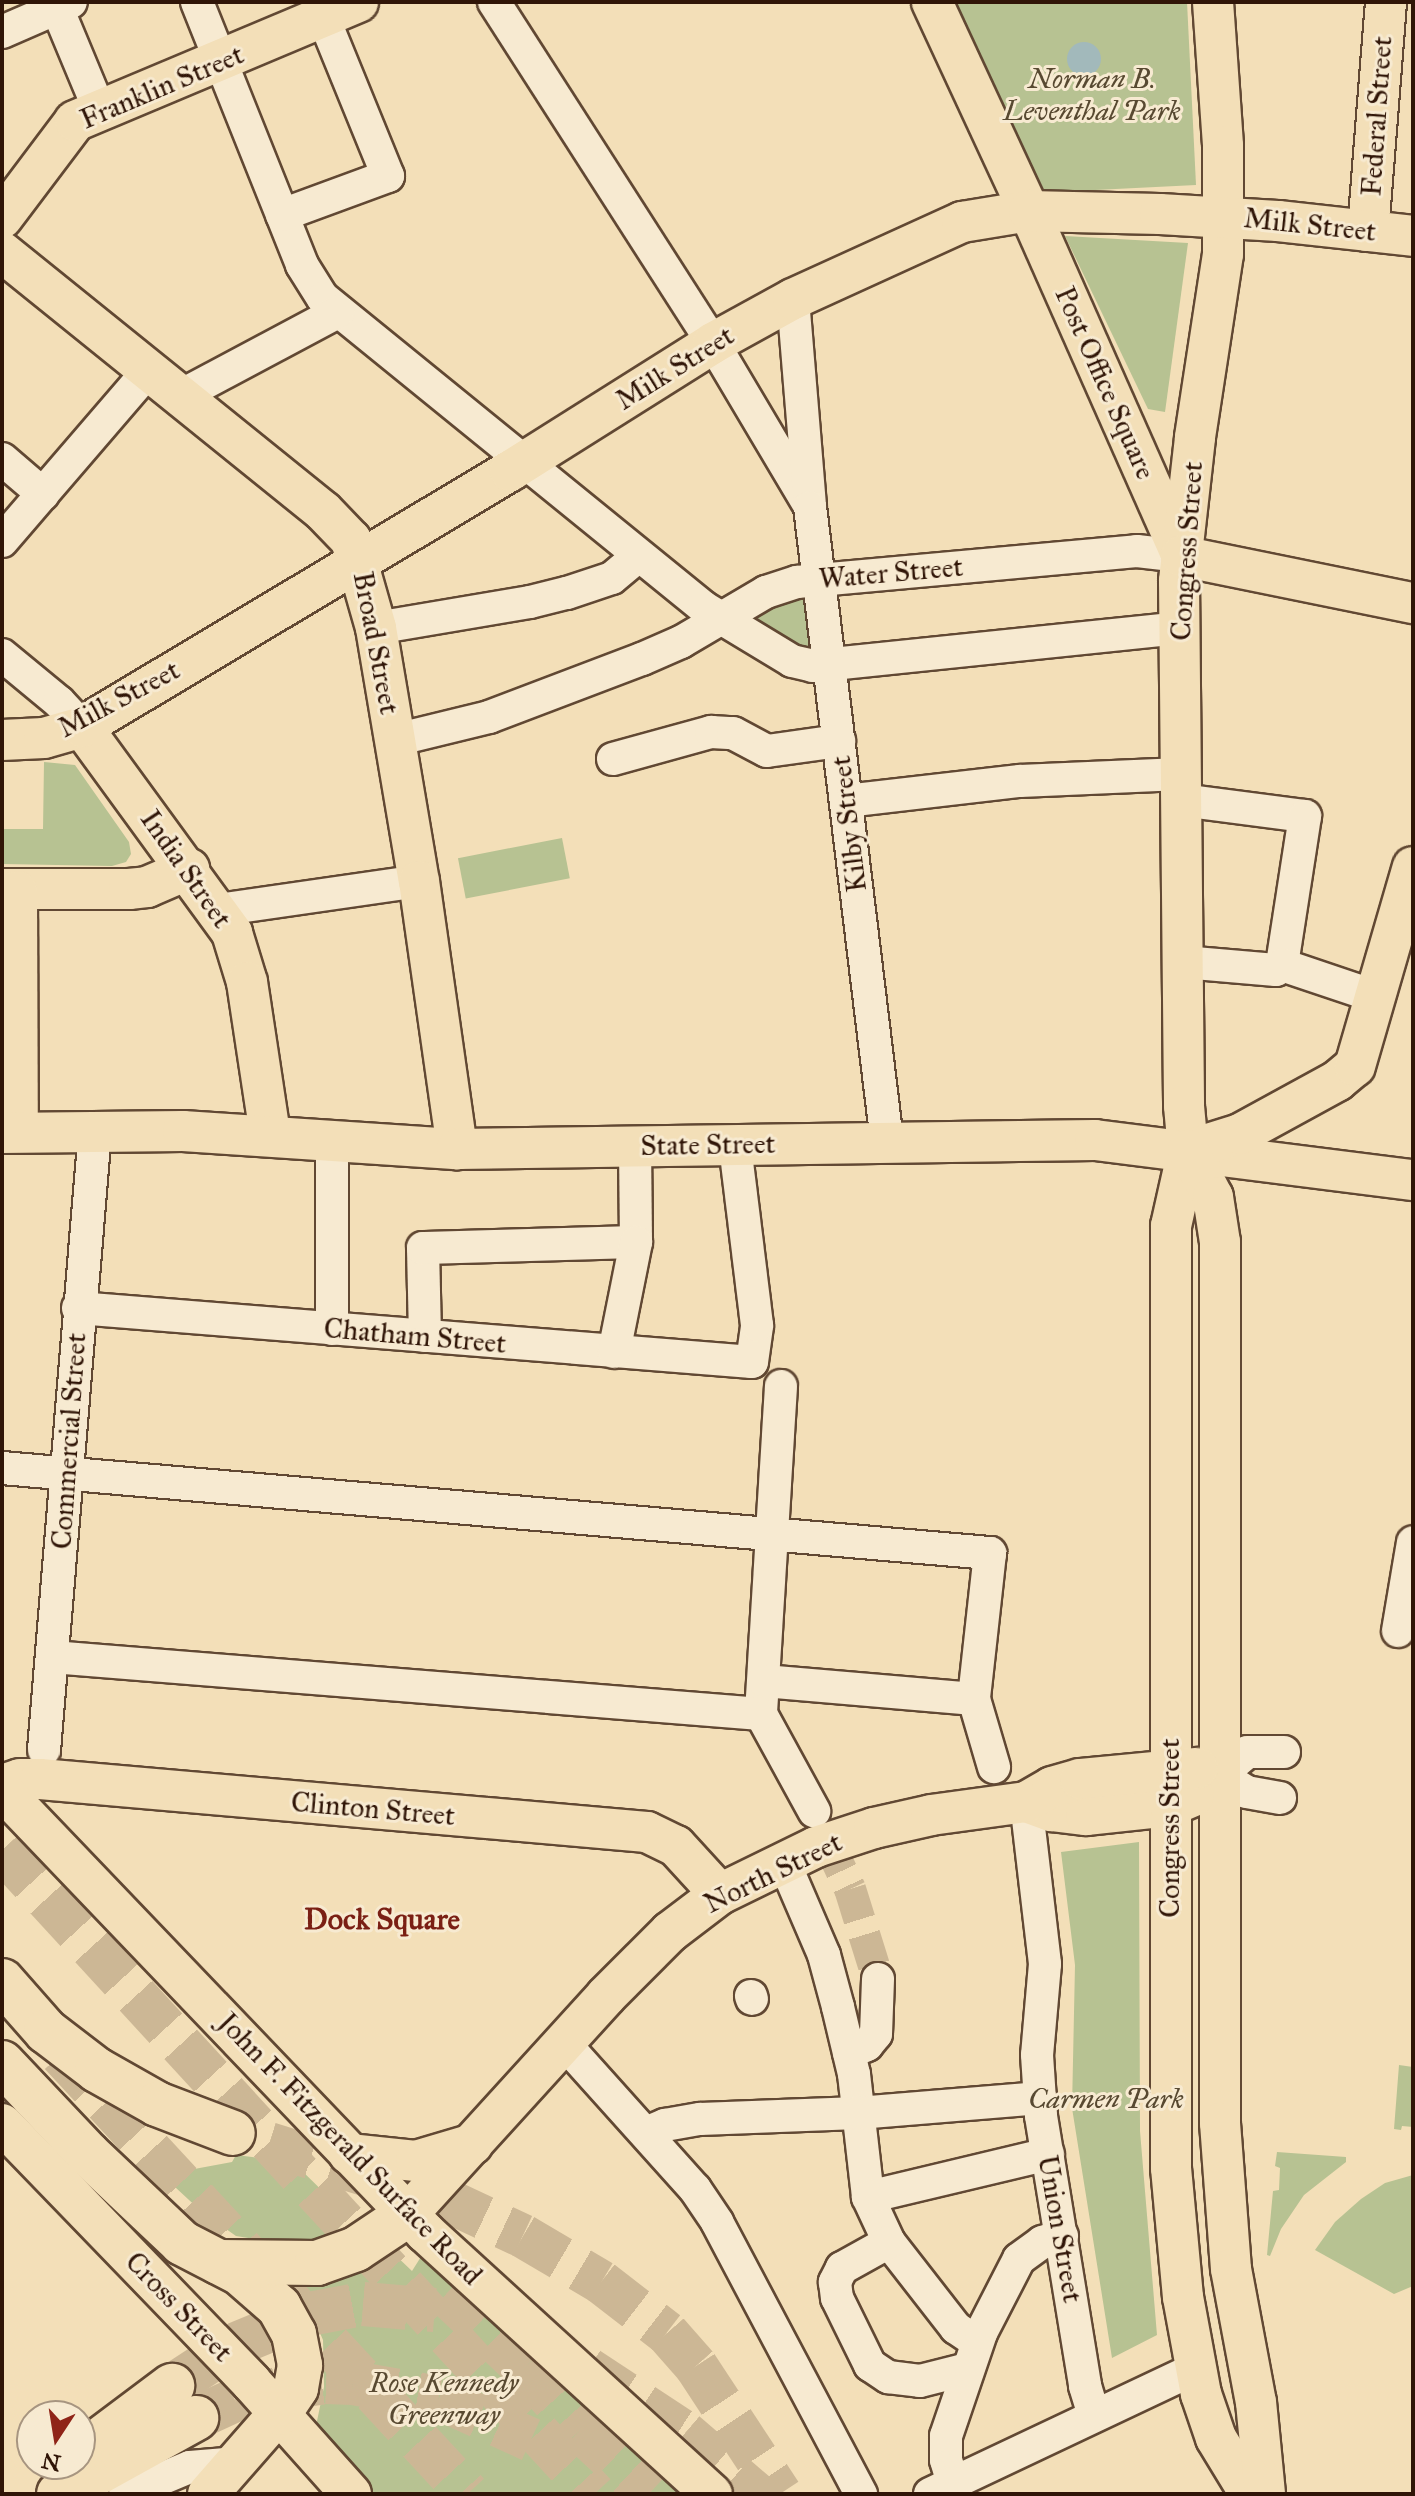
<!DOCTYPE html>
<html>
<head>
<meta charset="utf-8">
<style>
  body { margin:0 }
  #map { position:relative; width:1415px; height:2496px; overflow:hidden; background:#f3dfb8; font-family:"IM FELL Great Primer",serif }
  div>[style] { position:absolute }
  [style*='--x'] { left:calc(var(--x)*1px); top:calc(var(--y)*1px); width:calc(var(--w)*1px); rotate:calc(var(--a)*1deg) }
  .green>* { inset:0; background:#b7c292; transform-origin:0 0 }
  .water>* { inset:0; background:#a2b9bb }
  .round { border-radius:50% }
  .minor-tunnel>* { height:32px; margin-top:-16px; transform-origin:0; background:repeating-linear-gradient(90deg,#ccb795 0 32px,transparent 0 48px) }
  .highway-tunnel>* { height:44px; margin-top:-22px; transform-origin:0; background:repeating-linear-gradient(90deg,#ccb795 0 44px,transparent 0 66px) }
  .roads { filter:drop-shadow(2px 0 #614833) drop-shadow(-2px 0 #614833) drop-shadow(0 2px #614833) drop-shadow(0 -2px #614833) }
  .minor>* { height:32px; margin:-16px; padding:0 16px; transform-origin:16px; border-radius:16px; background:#f7ead1 }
  .major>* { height:40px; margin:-20px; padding:0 20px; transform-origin:20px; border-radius:20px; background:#f3dfb8 }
  .highway>* { height:44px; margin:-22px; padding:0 22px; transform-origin:22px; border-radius:22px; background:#f3dfb8 }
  span { translate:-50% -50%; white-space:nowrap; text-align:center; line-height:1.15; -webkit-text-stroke:6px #f7ead1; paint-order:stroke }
  .park-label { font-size:28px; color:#584931; font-style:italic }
  .street-label { font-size:28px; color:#301507 }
  .neighbourhood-label { font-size:30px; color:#7a1f14; font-weight:700 }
  .frame { position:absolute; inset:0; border:4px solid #301507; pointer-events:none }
  .north { position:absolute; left:16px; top:2400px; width:80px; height:80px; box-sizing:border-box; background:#f7ead1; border:2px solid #a79580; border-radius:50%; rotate:192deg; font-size:22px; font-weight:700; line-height:32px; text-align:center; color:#301507 }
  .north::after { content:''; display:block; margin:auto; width:28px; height:36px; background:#8f2418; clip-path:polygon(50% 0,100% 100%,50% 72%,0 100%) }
</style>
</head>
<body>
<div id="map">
  <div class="green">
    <div style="clip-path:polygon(946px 2px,1187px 2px,1196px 185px,1035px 193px)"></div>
    <div style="clip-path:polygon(1065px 236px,1188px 243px,1165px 412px,1148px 409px)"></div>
    <div style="clip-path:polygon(795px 595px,806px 602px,810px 642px,805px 651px,756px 624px,754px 619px,757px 613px)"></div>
    <div style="clip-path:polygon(44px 762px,75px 765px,129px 842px,131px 854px,126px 862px,112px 866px,2px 864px,2px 829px,43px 829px)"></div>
    <div style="left:562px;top:838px;width:41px;height:106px;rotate:79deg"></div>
    <div style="clip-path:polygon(1139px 1842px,1140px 2131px,1157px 2335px,1112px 2358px,1072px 2108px,1075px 1965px,1061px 1852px)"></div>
    <div style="clip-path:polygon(1399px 2065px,1413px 2067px,1413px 2127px,1402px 2126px,1401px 2130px,1394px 2129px)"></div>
    <div style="clip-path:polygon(1277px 2152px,1346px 2157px,1346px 2162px,1304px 2195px,1281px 2229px,1270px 2256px,1267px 2255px,1273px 2191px,1279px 2190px,1280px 2168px,1275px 2166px)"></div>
    <div style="clip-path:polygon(236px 2155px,293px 2162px,349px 2217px,336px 2231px,307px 2243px,278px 2243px,236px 2236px,202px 2212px,162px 2175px,232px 2162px)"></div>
    <div style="clip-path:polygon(1413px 2175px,1413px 2286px,1394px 2294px,1315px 2250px,1335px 2222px,1361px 2199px,1385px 2183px)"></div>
    <div style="clip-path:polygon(391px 2251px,412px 2271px,424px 2252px,686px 2494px,374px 2494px,316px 2426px,324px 2387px,323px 2340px,311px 2312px,293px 2284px)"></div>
  </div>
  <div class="water">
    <div class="round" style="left:1067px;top:42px;width:34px;height:34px"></div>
  </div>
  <div class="minor-tunnel">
    <div style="--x:828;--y:1842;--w:52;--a:64.9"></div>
    <div style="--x:850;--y:1889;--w:94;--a:72.7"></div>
  </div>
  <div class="highway-tunnel">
    <div style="--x:2;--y:1850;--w:875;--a:47.41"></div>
    <div style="--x:61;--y:2054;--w:599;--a:47.23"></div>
    <div style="--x:269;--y:2144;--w:183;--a:17.4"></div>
    <div style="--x:444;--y:2199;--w:87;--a:25.1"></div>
    <div style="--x:523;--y:2236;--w:91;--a:30.5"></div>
    <div style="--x:601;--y:2282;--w:83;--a:37.7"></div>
    <div style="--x:667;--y:2333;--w:44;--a:48.7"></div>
    <div style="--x:696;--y:2366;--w:153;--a:56.7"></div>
    <div style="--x:446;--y:2294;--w:108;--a:43.5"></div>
    <div style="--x:524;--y:2368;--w:84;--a:47.9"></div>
    <div style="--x:580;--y:2430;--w:94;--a:42.8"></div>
    <div style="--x:588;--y:2369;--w:116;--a:33.4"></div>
    <div style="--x:685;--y:2433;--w:94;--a:40.7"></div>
    <div style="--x:172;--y:2386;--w:77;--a:-33.3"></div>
    <div style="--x:236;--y:2344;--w:79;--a:-22.3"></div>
    <div style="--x:309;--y:2314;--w:55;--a:-10.5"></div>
    <div style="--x:363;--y:2304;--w:72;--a:4.8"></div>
    <div style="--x:196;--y:2418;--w:43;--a:-24.8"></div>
    <div style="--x:235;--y:2400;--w:44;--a:-14.3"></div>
    <div style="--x:278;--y:2389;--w:49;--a:-8.3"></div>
    <div style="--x:326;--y:2382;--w:27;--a:2"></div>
    <div style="--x:353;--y:2383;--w:87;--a:9.9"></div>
    <div style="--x:439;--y:2398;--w:101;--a:24.5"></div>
  </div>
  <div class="roads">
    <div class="minor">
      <div style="--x:197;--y:2;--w:283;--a:68.2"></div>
      <div style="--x:302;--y:265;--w:39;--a:58"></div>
      <div style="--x:323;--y:298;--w:490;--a:39.1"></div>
      <div style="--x:703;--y:607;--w:104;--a:31.2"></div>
      <div style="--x:792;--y:661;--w:22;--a:13"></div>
      <div style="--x:813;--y:666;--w:368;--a:-5.9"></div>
      <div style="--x:494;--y:2;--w:405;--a:57.3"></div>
      <div style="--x:713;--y:343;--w:184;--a:59.3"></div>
      <div style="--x:57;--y:8;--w:109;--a:67.4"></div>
      <div style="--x:2;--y:32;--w:75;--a:-23.5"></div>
      <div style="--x:282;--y:215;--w:113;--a:-20.2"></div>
      <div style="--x:388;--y:176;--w:172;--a:-112.2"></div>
      <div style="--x:793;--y:299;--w:209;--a:85.3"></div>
      <div style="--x:810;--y:507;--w:639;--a:83.08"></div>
      <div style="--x:180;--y:396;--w:179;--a:-28"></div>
      <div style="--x:2;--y:459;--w:54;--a:40.5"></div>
      <div style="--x:2;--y:541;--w:225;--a:-49.3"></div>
      <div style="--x:376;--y:628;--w:156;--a:-9.6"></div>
      <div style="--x:530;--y:602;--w:38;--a:-14"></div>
      <div style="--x:567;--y:593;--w:47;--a:-18.4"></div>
      <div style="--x:612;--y:578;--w:34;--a:-40"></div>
      <div style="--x:2;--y:655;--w:74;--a:39.5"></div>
      <div style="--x:59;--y:702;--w:34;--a:47"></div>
      <div style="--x:395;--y:740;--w:97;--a:-13.7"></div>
      <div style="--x:489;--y:717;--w:164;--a:-20.8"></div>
      <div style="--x:642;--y:659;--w:43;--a:-23.6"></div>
      <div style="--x:681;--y:642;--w:99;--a:-30.5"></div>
      <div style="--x:766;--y:592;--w:33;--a:-18"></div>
      <div style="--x:797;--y:582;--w:341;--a:-5.2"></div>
      <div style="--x:1137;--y:551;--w:44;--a:6.5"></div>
      <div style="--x:613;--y:759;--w:102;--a:-15.4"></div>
      <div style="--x:711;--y:732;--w:22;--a:3"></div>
      <div style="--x:733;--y:733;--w:38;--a:28"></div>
      <div style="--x:767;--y:751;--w:73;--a:-7.9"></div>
      <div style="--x:1181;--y:800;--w:125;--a:7.4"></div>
      <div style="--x:1305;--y:816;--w:151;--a:98.8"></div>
      <div style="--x:846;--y:801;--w:175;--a:-6.6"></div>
      <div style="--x:1020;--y:781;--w:161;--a:-2.5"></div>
      <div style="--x:218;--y:910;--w:203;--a:-8.2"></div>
      <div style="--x:1183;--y:962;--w:93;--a:4.9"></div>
      <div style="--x:1276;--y:970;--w:8;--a:-40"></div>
      <div style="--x:1282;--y:965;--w:100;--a:18.6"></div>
      <div style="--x:635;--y:1146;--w:96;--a:89.4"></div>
      <div style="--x:78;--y:1308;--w:676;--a:4.58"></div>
      <div style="--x:752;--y:1362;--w:37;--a:-82"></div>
      <div style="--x:757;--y:1325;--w:181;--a:-97"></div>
      <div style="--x:332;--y:1329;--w:188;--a:-90"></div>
      <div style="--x:425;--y:1336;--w:88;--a:-91.3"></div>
      <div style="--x:423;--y:1248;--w:213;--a:-1.6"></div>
      <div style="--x:636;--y:1242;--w:112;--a:101.3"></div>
      <div style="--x:781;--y:1386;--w:329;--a:93.5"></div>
      <div style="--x:761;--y:1714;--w:111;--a:61.3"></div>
      <div style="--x:2;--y:1468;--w:992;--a:4.92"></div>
      <div style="--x:990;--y:1553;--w:147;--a:96.3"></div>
      <div style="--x:974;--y:1699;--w:71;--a:73.6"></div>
      <div style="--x:1398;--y:1631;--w:90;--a:-80.4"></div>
      <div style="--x:52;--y:1657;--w:711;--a:4.6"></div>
      <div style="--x:764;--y:1681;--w:211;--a:4.9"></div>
      <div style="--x:44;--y:1750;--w:621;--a:-85.29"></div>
      <div style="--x:1280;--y:1798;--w:34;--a:-170"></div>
      <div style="--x:1247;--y:1792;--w:32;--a:-148"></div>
      <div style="--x:1220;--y:1775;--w:35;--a:-40"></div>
      <div style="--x:1247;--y:1752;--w:37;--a:0"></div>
      <div style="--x:1026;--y:1802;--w:163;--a:83.3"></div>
      <div style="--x:1045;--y:1964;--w:91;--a:95"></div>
      <div style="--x:1037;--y:2055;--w:61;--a:86.2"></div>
      <div style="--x:1041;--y:2116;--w:274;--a:80.7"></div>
      <div style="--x:1085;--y:2386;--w:31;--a:73"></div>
      <div style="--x:784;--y:1862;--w:101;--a:66.7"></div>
      <div style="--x:824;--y:1955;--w:54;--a:74.9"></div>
      <div style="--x:838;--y:2007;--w:69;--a:76.6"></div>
      <div style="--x:854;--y:2074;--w:124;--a:83.5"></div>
      <div style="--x:868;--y:2197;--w:50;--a:65"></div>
      <div style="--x:889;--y:2242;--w:109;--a:52.1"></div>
      <div style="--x:956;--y:2328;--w:25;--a:34"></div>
      <div style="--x:751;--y:1996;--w:3;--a:72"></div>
      <div style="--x:563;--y:2042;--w:198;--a:48.1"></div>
      <div style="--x:695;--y:2189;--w:40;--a:56"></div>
      <div style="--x:717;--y:2222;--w:308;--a:62.1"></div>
      <div style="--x:849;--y:2053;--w:20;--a:-24"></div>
      <div style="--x:867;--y:2045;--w:14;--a:-51"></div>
      <div style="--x:876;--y:2034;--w:55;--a:-87.9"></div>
      <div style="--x:646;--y:2133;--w:21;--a:-23"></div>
      <div style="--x:665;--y:2125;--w:36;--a:-10"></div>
      <div style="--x:700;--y:2119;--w:158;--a:-2.2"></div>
      <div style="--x:858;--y:2113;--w:183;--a:-4.7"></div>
      <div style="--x:868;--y:2197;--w:185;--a:-13.4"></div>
      <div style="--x:889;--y:2242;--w:54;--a:151"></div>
      <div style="--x:842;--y:2268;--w:16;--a:117"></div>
      <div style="--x:835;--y:2282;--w:16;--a:83"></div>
      <div style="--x:837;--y:2298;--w:75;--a:63.8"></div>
      <div style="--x:870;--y:2365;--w:22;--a:34"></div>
      <div style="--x:888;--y:2377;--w:32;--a:7"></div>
      <div style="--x:920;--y:2381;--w:49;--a:-14.3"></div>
      <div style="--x:953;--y:2483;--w:24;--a:-107"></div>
      <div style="--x:946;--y:2460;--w:24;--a:-90"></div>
      <div style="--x:946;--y:2436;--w:109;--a:-71.2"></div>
      <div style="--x:981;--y:2333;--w:83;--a:-62.8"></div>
      <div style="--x:1019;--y:2259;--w:29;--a:-36"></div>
      <div style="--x:1042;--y:2242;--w:21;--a:-17"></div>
      <div style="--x:125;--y:2494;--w:70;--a:-22.6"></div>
      <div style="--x:190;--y:2467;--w:48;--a:-4.8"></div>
      <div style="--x:930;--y:2494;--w:294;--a:-25.3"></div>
    </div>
    <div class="major">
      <div style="--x:932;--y:2;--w:230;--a:65.1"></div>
      <div style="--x:1029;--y:211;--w:373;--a:66.1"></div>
      <div style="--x:1213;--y:2;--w:144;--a:86"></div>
      <div style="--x:1223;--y:146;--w:108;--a:90"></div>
      <div style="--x:1223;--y:254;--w:186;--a:98.7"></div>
      <div style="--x:1195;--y:438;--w:144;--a:96.4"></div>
      <div style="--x:1179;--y:581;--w:525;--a:89.45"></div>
      <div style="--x:1184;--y:1106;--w:44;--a:84.8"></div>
      <div style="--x:1188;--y:1150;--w:78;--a:102.6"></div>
      <div style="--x:1171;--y:1226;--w:942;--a:90"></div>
      <div style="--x:1171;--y:2168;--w:130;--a:84.7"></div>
      <div style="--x:1183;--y:2297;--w:99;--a:79.5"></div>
      <div style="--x:1201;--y:2394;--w:46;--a:71.2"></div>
      <div style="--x:1216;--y:2438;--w:66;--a:58.7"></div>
      <div style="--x:2;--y:218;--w:121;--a:-53"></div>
      <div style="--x:75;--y:121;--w:307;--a:-22.8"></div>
      <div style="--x:1368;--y:231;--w:230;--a:-85.5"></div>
      <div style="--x:2;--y:252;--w:412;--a:38.9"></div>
      <div style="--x:323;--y:511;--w:40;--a:46"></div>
      <div style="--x:351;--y:540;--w:91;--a:74.1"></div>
      <div style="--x:376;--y:628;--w:257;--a:80.4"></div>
      <div style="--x:419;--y:881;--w:271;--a:81.9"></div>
      <div style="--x:1181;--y:556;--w:237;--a:11.5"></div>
      <div style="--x:82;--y:727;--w:255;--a:53.9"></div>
      <div style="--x:232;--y:933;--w:51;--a:73"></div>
      <div style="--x:247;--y:982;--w:154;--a:81.4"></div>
      <div style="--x:2;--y:740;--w:42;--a:-2.7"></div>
      <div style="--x:44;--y:738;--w:40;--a:-16"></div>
      <div style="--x:82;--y:727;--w:499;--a:-30.9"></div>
      <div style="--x:510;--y:471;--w:240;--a:-32.2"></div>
      <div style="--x:713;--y:343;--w:91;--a:-28.8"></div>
      <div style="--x:793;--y:299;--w:186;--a:-24.5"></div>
      <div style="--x:962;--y:222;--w:68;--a:-9.3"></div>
      <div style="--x:1029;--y:211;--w:131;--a:1.3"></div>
      <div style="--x:1160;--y:214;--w:118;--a:3.4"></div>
      <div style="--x:1278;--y:221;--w:136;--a:6.3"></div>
      <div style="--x:2;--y:889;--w:127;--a:0"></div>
      <div style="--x:129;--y:889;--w:18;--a:-6"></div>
      <div style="--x:147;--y:887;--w:46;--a:-23.2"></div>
      <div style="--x:17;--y:891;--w:241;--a:89.8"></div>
      <div style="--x:2;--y:1133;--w:181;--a:-0.6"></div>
      <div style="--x:183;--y:1131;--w:275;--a:3.8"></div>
      <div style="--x:457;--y:1149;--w:638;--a:-0.81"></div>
      <div style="--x:1095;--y:1140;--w:321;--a:7.2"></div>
      <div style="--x:1195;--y:1148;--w:47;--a:-17.3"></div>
      <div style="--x:1240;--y:1134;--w:111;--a:-28.7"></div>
      <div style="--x:1337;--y:1081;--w:23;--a:-40"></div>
      <div style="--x:1355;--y:1066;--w:207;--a:-73.8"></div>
      <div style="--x:1188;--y:1150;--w:53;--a:62"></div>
      <div style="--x:1213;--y:1197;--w:46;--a:81.2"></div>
      <div style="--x:1220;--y:1242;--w:881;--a:90"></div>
      <div style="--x:1220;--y:2123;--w:146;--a:85.7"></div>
      <div style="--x:1231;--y:2269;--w:135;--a:79.4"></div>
      <div style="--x:1256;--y:2402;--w:92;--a:84.4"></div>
      <div style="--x:2;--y:1785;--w:19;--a:-18"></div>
      <div style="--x:20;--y:1779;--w:20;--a:0"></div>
      <div style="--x:40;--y:1779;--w:609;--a:4.99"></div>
      <div style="--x:647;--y:1832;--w:32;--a:26"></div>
      <div style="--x:676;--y:1846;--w:65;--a:47.5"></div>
      <div style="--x:2;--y:1790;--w:613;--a:46.26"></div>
      <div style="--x:426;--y:2233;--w:387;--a:42.4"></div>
      <div style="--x:1026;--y:1802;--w:27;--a:20"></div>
      <div style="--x:1051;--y:1811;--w:35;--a:7"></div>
      <div style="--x:1086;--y:1815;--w:84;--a:-6.1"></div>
      <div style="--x:1170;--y:1806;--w:26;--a:-23"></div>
      <div style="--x:2;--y:2124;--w:359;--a:46"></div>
      <div style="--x:251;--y:2382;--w:150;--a:48.2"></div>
      <div style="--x:349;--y:2154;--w:67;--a:6"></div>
      <div style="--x:416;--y:2161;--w:59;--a:-16.6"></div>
      <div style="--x:407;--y:2215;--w:296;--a:-47.7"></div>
      <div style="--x:606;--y:1996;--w:91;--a:-45"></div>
      <div style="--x:670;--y:1932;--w:63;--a:-37.2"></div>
      <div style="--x:720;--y:1894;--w:107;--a:-26.1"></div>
      <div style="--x:816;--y:1847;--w:61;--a:-18.1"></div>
      <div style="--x:874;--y:1828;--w:58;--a:-12.8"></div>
      <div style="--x:931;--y:1815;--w:96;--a:-7.8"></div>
      <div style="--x:1026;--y:1802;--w:30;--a:-30"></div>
      <div style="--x:1052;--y:1787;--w:29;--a:-16"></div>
      <div style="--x:1080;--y:1779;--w:118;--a:-5.4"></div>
      <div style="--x:208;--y:2494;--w:108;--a:-48.8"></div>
    </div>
    <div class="highway">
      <div style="--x:2;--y:1981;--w:67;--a:48.7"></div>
      <div style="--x:46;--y:2031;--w:64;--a:37.4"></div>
      <div style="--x:97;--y:2070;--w:69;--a:29.5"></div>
      <div style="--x:157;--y:2104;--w:81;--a:20.9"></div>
      <div style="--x:2;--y:2063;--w:125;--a:46.6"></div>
      <div style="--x:88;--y:2154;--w:129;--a:43.4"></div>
      <div style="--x:182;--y:2243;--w:65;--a:27.3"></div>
      <div style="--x:240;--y:2273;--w:52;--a:41.1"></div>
      <div style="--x:279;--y:2307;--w:31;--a:61"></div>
      <div style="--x:294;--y:2334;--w:32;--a:79"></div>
      <div style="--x:300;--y:2365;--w:23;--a:100"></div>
      <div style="--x:296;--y:2388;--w:30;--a:124"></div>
      <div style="--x:219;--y:2262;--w:98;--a:0.6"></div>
      <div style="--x:317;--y:2263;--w:41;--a:-19.7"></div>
      <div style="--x:356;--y:2249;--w:61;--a:-33.7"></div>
      <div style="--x:81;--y:2454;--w:114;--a:-36.8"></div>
      <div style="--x:59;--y:2494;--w:157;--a:-29"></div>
    </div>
  </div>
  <div class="park-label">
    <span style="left:1092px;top:95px">Norman B.<br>Leventhal Park</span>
    <span style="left:1106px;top:2099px">Carmen Park</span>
    <span style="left:444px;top:2399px">Rose Kennedy<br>Greenway</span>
  </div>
  <div class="street-label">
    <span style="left:162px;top:87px;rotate:-23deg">Franklin Street</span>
    <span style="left:1377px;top:116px;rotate:-86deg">Federal Street</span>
    <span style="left:1310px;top:225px;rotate:6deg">Milk Street</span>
    <span style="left:675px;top:368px;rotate:-32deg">Milk Street</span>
    <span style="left:1105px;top:383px;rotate:66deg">Post Office Square</span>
    <span style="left:1187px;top:551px;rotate:-86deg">Congress Street</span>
    <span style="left:891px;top:573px;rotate:-5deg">Water Street</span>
    <span style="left:376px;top:643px;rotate:79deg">Broad Street</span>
    <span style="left:119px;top:699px;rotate:-28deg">Milk Street</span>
    <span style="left:849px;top:824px;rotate:-97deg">Kilby Street</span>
    <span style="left:186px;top:869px;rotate:55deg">India Street</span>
    <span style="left:708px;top:1145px;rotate:-1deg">State Street</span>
    <span style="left:415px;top:1336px;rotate:5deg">Chatham Street</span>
    <span style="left:69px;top:1441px;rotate:-86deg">Commercial Street</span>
    <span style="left:373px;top:1809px;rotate:5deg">Clinton Street</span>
    <span style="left:1170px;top:1828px;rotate:-90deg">Congress Street</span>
    <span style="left:773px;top:1873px;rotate:-26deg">North Street</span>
    <span style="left:350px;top:2149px;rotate:46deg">John F. Fitzgerald Surface Road</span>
    <span style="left:1060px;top:2229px;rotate:80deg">Union Street</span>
    <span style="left:179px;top:2307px;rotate:46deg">Cross Street</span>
  </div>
  <div class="neighbourhood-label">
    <span style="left:382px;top:1919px">Dock Square</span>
  </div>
  <div class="frame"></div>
  <div class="north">N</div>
</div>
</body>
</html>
